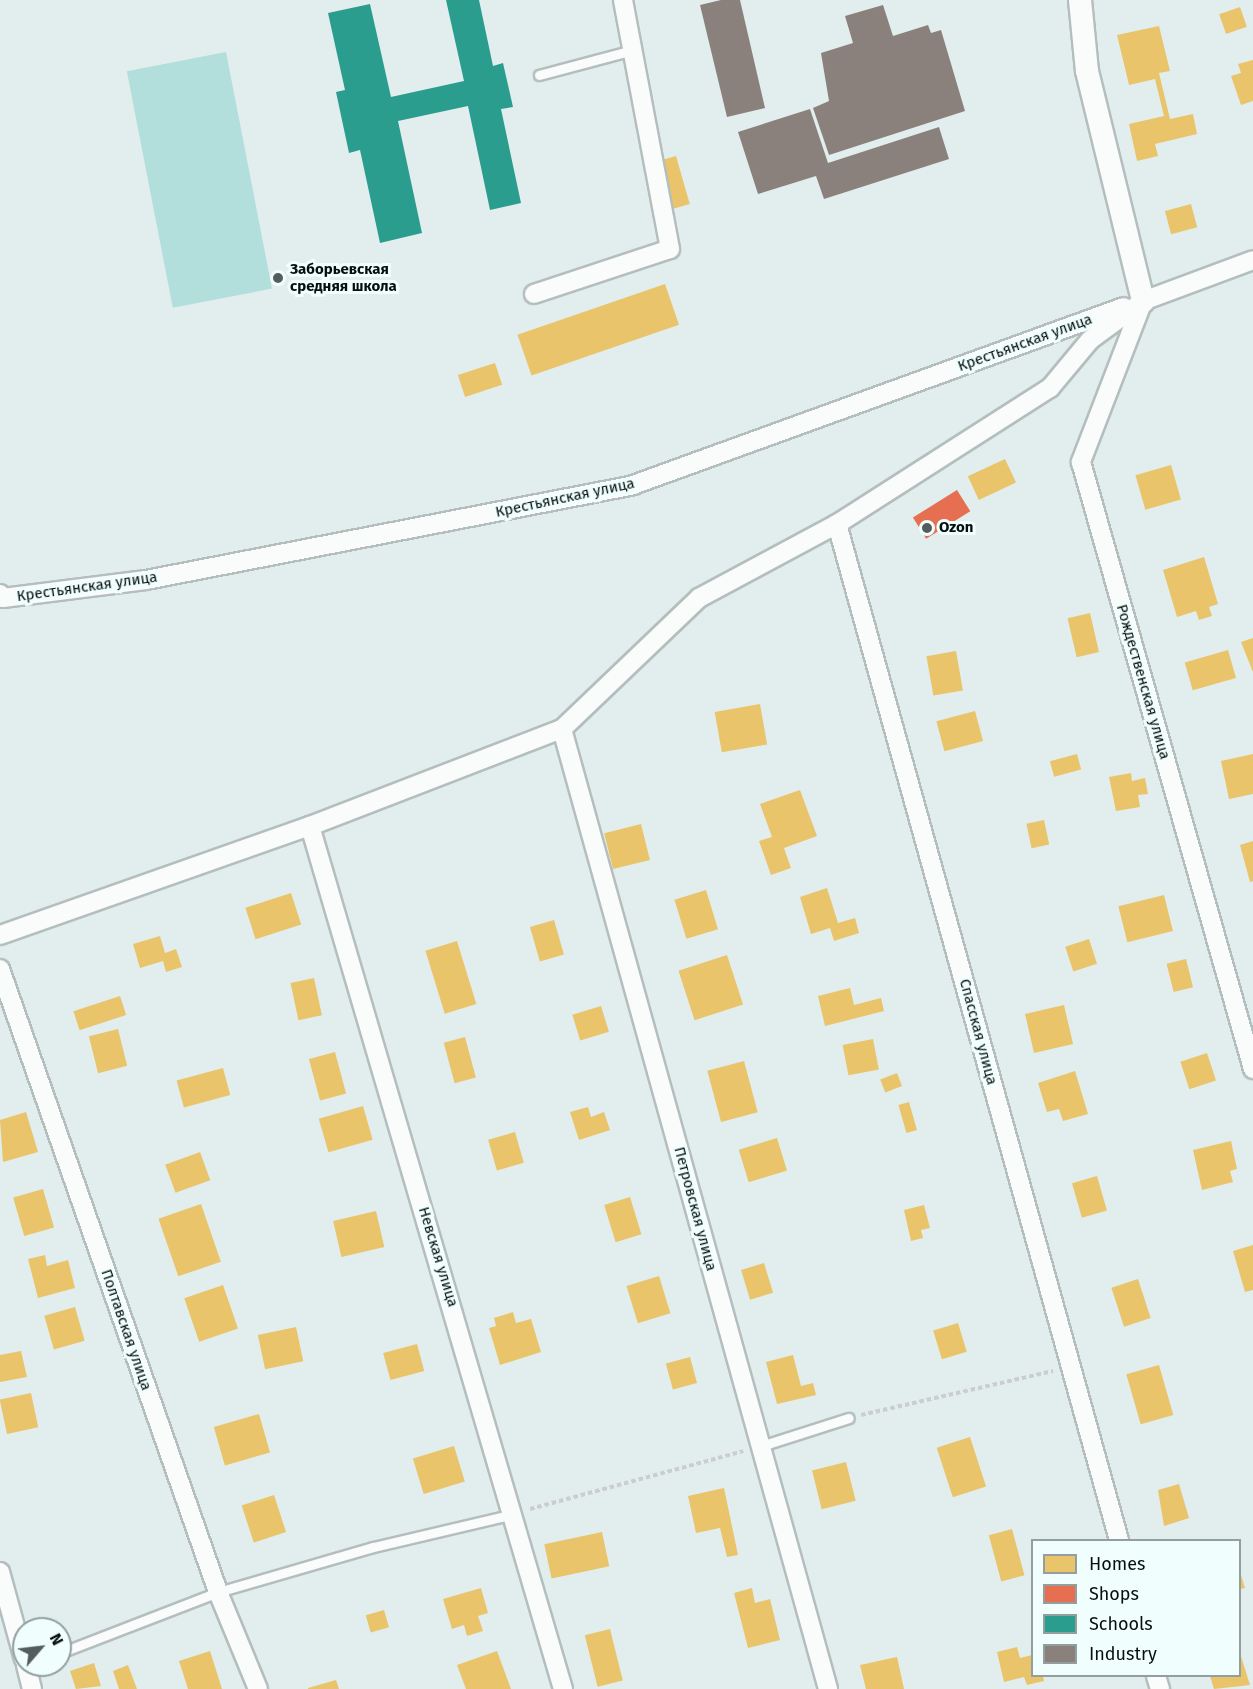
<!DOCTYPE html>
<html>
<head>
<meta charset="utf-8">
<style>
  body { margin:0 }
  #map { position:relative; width:1253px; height:1689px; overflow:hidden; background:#e1eeed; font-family:"Fira Sans",sans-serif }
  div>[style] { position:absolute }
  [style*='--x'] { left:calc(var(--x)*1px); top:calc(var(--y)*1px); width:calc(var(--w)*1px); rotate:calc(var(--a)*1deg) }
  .green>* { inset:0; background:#b2dedb; transform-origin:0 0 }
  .homes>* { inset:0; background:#e9c46a; transform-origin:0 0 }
  .shops>* { inset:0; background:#e76f51; transform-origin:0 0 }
  .schools>* { inset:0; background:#2a9d8f }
  .industry>* { inset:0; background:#8a817c }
  .path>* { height:4px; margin-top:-2px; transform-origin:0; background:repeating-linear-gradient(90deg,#cacece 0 4.5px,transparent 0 7.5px) }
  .roads { filter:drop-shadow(2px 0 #b4bebd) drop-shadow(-2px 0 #b4bebd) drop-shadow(0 2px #b4bebd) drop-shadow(0 -2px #b4bebd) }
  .service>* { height:9px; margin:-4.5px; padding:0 4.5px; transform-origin:4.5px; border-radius:4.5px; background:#fafcfc }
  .minor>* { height:18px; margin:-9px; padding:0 9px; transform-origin:9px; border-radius:9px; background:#fafcfc }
  .tertiary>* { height:22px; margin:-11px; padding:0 11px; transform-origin:11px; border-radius:11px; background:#fafcfc }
  .dots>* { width:16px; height:16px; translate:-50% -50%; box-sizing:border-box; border:3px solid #f0fffe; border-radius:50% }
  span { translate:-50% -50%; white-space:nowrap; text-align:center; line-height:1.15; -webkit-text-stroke:6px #f0fffe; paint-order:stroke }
  .poi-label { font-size:15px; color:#060f0e; font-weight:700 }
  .left { translate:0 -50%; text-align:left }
  .street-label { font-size:15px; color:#060f0e }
  .legend { position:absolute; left:1031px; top:1539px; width:210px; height:138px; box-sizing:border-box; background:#f0fffe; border:2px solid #929f9e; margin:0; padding:8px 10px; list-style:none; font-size:18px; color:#060f0e }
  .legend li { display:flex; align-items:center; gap:12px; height:30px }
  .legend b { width:30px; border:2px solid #929f9e }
  .north { position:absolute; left:12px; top:1617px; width:60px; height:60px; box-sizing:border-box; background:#f0fffe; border:2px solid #929f9e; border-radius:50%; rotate:62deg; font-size:16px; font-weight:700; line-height:24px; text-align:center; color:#060f0e }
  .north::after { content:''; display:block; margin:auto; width:21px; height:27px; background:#535d5c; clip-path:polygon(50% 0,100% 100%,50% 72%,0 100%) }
</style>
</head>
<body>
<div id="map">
  <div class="green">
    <div style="left:226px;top:52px;width:241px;height:101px;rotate:79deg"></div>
  </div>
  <div class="homes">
    <div style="left:1240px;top:7px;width:21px;height:22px;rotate:71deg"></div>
    <div style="clip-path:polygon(1159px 26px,1170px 71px,1159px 73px,1170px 119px,1193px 114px,1197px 134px,1155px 144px,1158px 156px,1137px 161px,1129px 124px,1164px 116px,1155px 79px,1129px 85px,1117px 35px)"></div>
    <div style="clip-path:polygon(1253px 60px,1253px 101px,1241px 105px,1231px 76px,1241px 73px,1238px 64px)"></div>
    <div style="left:676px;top:156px;width:50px;height:19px;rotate:74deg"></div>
    <div style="left:1191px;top:204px;width:24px;height:27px;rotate:75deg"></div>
    <div style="left:665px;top:284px;width:43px;height:156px;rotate:71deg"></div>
    <div style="left:495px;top:363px;width:23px;height:39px;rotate:72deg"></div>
    <div style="left:1005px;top:459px;width:26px;height:41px;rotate:65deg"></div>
    <div style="left:1171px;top:465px;width:36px;height:37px;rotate:74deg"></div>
    <div style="clip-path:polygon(1204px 557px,1218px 604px,1209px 607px,1212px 616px,1199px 620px,1196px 611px,1177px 617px,1163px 570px)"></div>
    <div style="left:1090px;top:613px;width:40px;height:23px;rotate:77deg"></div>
    <div style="clip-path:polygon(1253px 638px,1253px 672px,1241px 642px)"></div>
    <div style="left:1228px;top:650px;width:29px;height:45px;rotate:74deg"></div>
    <div style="left:956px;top:651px;width:40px;height:30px;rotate:80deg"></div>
    <div style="left:760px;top:704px;width:41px;height:46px;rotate:80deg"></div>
    <div style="left:975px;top:711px;width:31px;height:40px;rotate:75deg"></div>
    <div style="left:1077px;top:754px;width:16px;height:28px;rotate:75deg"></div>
    <div style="clip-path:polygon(1253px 754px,1253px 794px,1229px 799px,1221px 761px)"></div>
    <div style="clip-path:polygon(1131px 773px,1132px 781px,1145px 778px,1148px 794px,1138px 795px,1140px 807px,1116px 811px,1109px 777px)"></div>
    <div style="clip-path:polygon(800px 790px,817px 836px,784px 848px,791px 868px,771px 875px,759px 841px,772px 837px,760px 804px)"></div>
    <div style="left:1044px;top:820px;width:25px;height:18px;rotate:78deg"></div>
    <div style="left:641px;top:824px;width:37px;height:38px;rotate:76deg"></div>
    <div style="clip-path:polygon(1253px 841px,1253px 881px,1250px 882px,1240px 845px)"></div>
    <div style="clip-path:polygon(827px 888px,838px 923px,855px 918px,859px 933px,834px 941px,830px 928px,811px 934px,800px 897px)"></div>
    <div style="left:706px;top:890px;width:41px;height:33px;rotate:73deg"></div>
    <div style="left:291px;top:893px;width:33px;height:48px;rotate:72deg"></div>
    <div style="left:1164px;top:895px;width:37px;height:47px;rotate:76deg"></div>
    <div style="left:554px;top:920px;width:36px;height:25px;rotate:74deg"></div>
    <div style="clip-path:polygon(160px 936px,165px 953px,176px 949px,182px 967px,166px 972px,163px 961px,140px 968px,133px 944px)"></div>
    <div style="left:1089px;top:939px;width:26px;height:25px;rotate:72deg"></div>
    <div style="left:457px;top:941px;width:66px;height:33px;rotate:73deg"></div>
    <div style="left:727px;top:955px;width:52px;height:51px;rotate:72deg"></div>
    <div style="left:1186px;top:959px;width:29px;height:20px;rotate:76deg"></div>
    <div style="left:314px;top:978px;width:38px;height:24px;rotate:78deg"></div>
    <div style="clip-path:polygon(850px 988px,854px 1005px,881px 998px,884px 1011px,825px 1026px,818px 996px)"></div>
    <div style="left:120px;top:996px;width:20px;height:49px;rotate:72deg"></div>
    <div style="left:1064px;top:1005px;width:40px;height:40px;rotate:77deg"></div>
    <div style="left:601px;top:1006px;width:27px;height:30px;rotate:73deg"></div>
    <div style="left:118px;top:1029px;width:38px;height:30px;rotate:76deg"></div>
    <div style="left:465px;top:1037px;width:42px;height:22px;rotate:75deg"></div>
    <div style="left:873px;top:1039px;width:31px;height:31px;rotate:79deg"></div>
    <div style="left:335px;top:1052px;width:43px;height:27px;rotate:75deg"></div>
    <div style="left:1207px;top:1053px;width:29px;height:28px;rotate:72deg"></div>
    <div style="left:744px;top:1061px;width:53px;height:38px;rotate:75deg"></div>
    <div style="left:223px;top:1068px;width:28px;height:48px;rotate:75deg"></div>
    <div style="clip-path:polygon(1075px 1071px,1088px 1114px,1063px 1121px,1059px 1109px,1047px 1112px,1038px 1083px)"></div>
    <div style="left:897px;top:1073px;width:14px;height:18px;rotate:69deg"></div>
    <div style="left:909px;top:1102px;width:29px;height:11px;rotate:74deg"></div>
    <div style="left:363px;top:1106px;width:35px;height:46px;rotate:74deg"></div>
    <div style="clip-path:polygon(588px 1107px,591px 1117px,604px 1112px,610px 1130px,579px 1140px,570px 1112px)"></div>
    <div style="clip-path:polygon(26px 1112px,38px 1152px,3px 1162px,0 1120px)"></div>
    <div style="left:515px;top:1132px;width:32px;height:28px;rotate:74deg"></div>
    <div style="left:777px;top:1138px;width:34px;height:40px;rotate:73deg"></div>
    <div style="clip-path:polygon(1231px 1141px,1237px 1169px,1230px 1171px,1233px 1182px,1202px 1190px,1193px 1150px)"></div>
    <div style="left:200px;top:1152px;width:30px;height:37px;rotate:70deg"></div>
    <div style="left:1097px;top:1176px;width:36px;height:26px;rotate:74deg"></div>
    <div style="left:43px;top:1189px;width:40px;height:31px;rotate:74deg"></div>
    <div style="left:630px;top:1197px;width:39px;height:27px;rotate:73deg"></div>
    <div style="left:201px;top:1204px;width:61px;height:45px;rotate:71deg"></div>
    <div style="clip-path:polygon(924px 1205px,930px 1228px,921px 1230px,923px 1238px,911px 1241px,904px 1210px)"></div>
    <div style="left:376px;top:1211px;width:37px;height:44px;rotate:77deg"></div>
    <div style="clip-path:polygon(1253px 1245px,1253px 1290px,1245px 1292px,1233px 1251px)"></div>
    <div style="clip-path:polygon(45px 1255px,47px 1266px,68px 1260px,75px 1288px,38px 1298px,28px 1259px)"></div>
    <div style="left:764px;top:1263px;width:31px;height:24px;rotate:73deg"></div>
    <div style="left:659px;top:1276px;width:39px;height:34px;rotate:73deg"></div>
    <div style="left:1138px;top:1279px;width:41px;height:28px;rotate:72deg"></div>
    <div style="left:223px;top:1285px;width:46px;height:41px;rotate:71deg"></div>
    <div style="left:75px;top:1307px;width:35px;height:32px;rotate:74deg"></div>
    <div style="clip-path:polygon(513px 1312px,516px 1323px,531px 1319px,541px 1352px,500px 1365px,489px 1328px,496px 1326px,494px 1318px)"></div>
    <div style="left:958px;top:1323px;width:30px;height:26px;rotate:73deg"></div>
    <div style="left:296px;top:1327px;width:35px;height:39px;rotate:78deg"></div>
    <div style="left:417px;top:1344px;width:28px;height:35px;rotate:75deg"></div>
    <div style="clip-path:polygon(21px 1351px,27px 1377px,0 1382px,0 1355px)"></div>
    <div style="clip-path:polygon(793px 1355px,801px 1386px,813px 1383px,816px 1395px,777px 1404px,766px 1362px)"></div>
    <div style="left:690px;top:1357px;width:27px;height:25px;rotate:75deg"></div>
    <div style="left:1159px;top:1365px;width:52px;height:34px;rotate:74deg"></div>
    <div style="left:31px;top:1393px;width:35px;height:32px;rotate:78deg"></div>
    <div style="left:259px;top:1414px;width:40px;height:47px;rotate:74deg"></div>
    <div style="left:970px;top:1437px;width:52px;height:35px;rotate:72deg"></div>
    <div style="left:454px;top:1446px;width:37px;height:43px;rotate:73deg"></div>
    <div style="left:846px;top:1462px;width:40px;height:35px;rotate:76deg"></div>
    <div style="clip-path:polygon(1179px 1484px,1189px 1518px,1164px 1526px,1158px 1490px)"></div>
    <div style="clip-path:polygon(724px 1488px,738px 1555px,727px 1557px,720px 1528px,696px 1533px,688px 1496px)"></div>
    <div style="left:274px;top:1495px;width:39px;height:34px;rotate:72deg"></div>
    <div style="left:1012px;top:1529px;width:48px;height:24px;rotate:75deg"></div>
    <div style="left:602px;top:1532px;width:35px;height:59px;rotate:78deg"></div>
    <div style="clip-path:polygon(1240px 1572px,1245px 1588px,1240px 1589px)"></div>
    <div style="clip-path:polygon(481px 1588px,488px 1613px,478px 1616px,483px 1631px,467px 1636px,464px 1625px,452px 1629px,443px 1599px)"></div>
    <div style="clip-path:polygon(752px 1588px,755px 1603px,770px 1599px,780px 1640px,748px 1648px,734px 1593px)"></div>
    <div style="left:384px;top:1610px;width:18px;height:19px;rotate:74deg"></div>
    <div style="left:610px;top:1629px;width:53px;height:26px;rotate:76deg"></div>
    <div style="clip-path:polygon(1017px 1647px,1020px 1658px,1032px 1655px,1032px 1676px,1043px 1676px,1044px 1681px,1027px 1685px,1024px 1677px,1004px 1682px,997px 1652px)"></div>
    <div style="clip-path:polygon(210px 1651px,222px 1689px,188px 1689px,179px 1661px)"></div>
    <div style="clip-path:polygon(497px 1651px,511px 1689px,466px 1689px,457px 1665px)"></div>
    <div style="clip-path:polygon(1240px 1653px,1250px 1685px,1214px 1689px,1210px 1676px,1240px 1676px)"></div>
    <div style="clip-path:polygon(897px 1657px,904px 1689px,866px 1689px,860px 1665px)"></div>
    <div style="clip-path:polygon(94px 1663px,101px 1686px,76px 1689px,70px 1671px)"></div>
    <div style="clip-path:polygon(128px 1665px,137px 1689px,119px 1689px,113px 1671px)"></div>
    <div style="clip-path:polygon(336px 1680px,339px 1689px,308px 1689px,308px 1688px)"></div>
  </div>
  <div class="shops">
    <div style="left:957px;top:490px;width:25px;height:52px;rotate:58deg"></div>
  </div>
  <div class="schools">
    <div style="clip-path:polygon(446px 0,479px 0,493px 66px,503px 63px,513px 107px,501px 109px,521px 203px,490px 210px,468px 106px,398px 121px,422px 233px,380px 243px,360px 150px,349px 153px,336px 92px,345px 90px,328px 13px,370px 4px,391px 97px,464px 81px)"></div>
  </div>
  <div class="industry">
    <div style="clip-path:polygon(721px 0,740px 0,765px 108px,727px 117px,700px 5px)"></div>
    <div style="clip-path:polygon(883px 5px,893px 36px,928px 25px,931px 33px,941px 30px,965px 111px,829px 155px,813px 108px,829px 101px,821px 53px,853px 43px,845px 16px)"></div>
    <div style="clip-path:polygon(810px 109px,828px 163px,939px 127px,949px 159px,824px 199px,816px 176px,758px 194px,738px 132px)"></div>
  </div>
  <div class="path">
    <div style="--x:861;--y:1415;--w:197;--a:-12.9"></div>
    <div style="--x:530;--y:1509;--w:221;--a:-15.2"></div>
  </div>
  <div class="roads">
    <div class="service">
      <div style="--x:539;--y:75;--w:97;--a:-14.9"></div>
      <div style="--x:761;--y:1446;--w:92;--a:-17.7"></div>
      <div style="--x:60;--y:1653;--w:169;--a:-21.1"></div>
      <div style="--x:218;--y:1592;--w:161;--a:-16.2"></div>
      <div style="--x:373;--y:1547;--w:145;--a:-13.2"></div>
    </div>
    <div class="minor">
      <div style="--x:534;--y:294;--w:143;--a:-18.3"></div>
      <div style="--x:670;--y:249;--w:253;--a:-100.7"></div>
      <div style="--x:1143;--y:301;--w:173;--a:111.1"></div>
      <div style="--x:1081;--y:462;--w:631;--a:74.18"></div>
      <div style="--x:837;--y:524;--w:1054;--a:74.49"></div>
      <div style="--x:0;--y:594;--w:5;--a:53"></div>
      <div style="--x:3;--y:598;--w:144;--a:-7.2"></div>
      <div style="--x:146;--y:580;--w:496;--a:-11"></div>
      <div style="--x:633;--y:485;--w:522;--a:-19.93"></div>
      <div style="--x:562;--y:729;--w:996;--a:74.51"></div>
      <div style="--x:310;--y:826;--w:899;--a:73.66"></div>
      <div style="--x:0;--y:935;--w:329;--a:-19.4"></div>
      <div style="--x:310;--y:826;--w:270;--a:-21.1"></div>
      <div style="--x:562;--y:729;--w:190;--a:-43.7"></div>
      <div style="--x:699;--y:598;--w:157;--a:-28.2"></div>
      <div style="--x:837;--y:524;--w:253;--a:-32.6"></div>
      <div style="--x:1050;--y:388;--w:62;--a:-50.2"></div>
      <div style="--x:1090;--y:340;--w:66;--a:-36.3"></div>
      <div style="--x:1143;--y:301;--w:117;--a:-20.4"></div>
      <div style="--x:0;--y:969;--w:660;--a:70.71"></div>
      <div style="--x:218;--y:1592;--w:105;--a:67.6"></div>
      <div style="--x:0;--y:1572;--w:90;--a:74.6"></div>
      <div style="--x:26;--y:1665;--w:25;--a:76"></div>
      <div style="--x:1156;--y:1676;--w:14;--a:73"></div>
    </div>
    <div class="tertiary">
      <div style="--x:1080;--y:0;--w:71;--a:84.4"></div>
      <div style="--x:1087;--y:71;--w:237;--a:76.3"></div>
    </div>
  </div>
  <div class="dots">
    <div style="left:278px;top:278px;background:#535d5c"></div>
    <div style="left:927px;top:528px;background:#535d5c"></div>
  </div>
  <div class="poi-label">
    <span class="left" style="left:290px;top:278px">Заборьевская<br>средняя школа</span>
    <span class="left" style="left:939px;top:528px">Ozon</span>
  </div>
  <div class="street-label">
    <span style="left:1025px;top:343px;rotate:-20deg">Крестьянская улица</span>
    <span style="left:565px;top:498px;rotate:-12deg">Крестьянская улица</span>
    <span style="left:87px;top:587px;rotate:-8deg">Крестьянская улица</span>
    <span style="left:1143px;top:682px;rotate:74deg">Рождественская улица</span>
    <span style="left:978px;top:1032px;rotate:75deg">Спасская улица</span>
    <span style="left:695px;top:1209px;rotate:75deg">Петровская улица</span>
    <span style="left:438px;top:1257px;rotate:73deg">Невская улица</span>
    <span style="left:126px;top:1330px;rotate:71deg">Полтавская улица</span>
  </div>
  <ul class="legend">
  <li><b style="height:16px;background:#e9c46a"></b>Homes</li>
  <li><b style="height:16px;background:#e76f51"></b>Shops</li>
  <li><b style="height:16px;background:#2a9d8f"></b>Schools</li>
  <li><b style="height:16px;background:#8a817c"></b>Industry</li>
  </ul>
  <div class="north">N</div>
</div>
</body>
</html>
